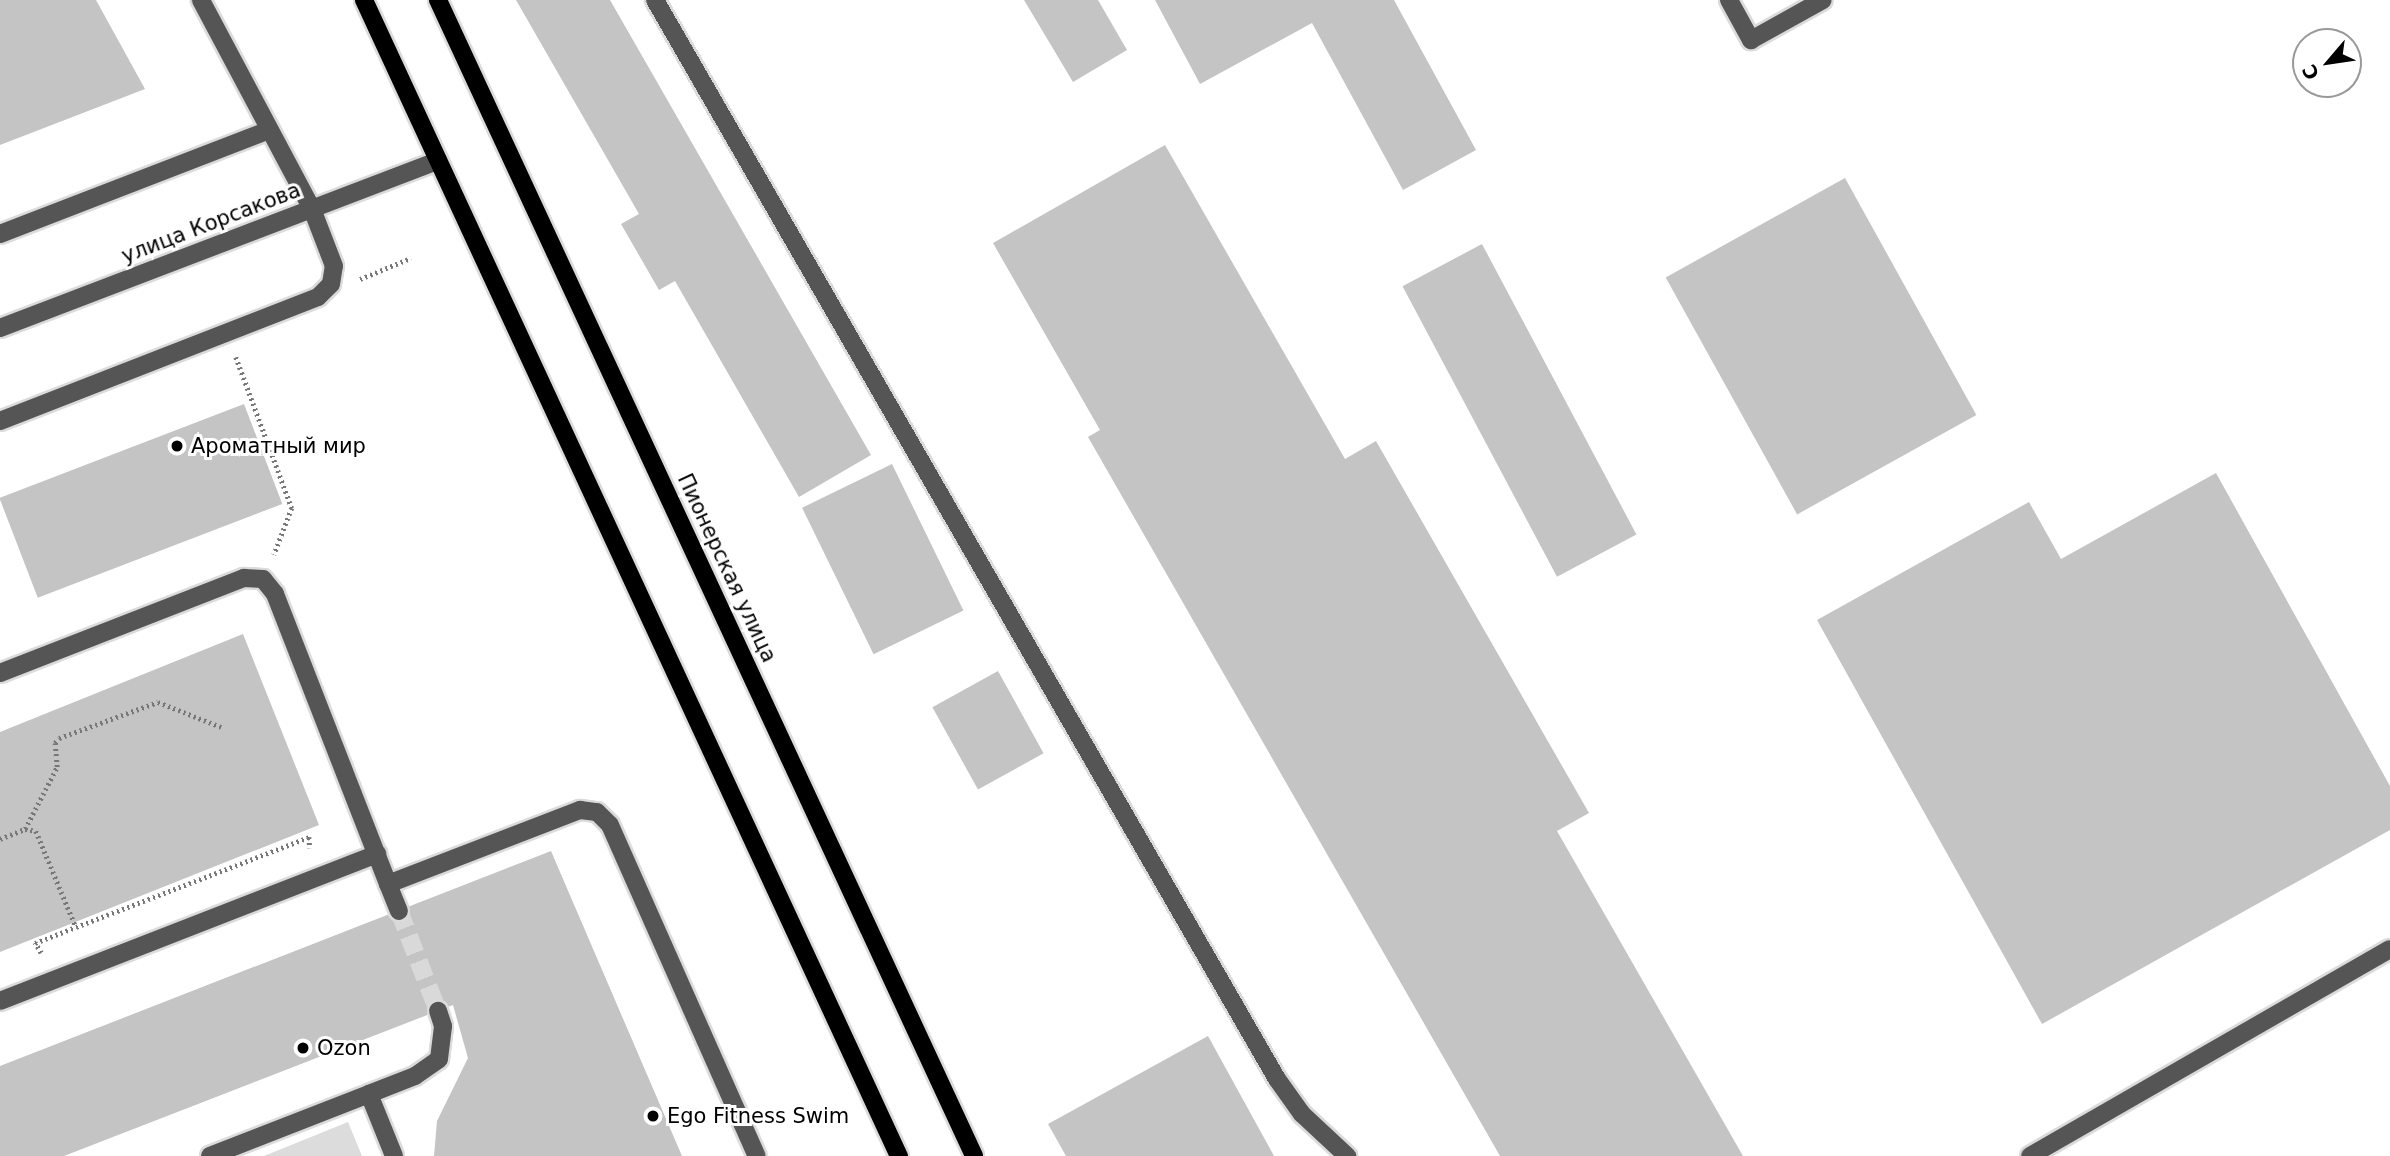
<!DOCTYPE html>
<html>
<head>
<meta charset="utf-8">
<style>
  body { margin:0 }
  #map { position:relative; width:2390px; height:1156px; overflow:hidden; background:#fff; font-family:"DejaVu Sans",sans-serif }
  div>[style] { position:absolute }
  [style*='--x'] { left:calc(var(--x)*1px); top:calc(var(--y)*1px); width:calc(var(--w)*1px); rotate:calc(var(--a)*1deg) }
  .green>* { inset:0; background:#dcdcdc }
  .building>* { inset:0; background:#c4c4c4; transform-origin:0 0 }
  .minor-tunnel>* { height:18px; margin-top:-9px; transform-origin:0; background:repeating-linear-gradient(90deg,#d9d9d9 0 18px,transparent 0 27px) }
  .path>* { height:4.5px; margin-top:-2.25px; transform-origin:0; background:repeating-linear-gradient(90deg,#777 0 2px,transparent 0 5.5px) }
  .roads { filter:drop-shadow(2px 0 #dbdbdb) drop-shadow(-2px 0 #dbdbdb) drop-shadow(0 2px #dbdbdb) drop-shadow(0 -2px #dbdbdb) }
  .minor>* { height:18px; margin:-9px; padding:0 9px; transform-origin:9px; border-radius:9px; background:#555 }
  .major>* { height:18px; margin:-9px; padding:0 9px; transform-origin:9px; border-radius:9px; background:#000 }
  .dots>* { width:19px; height:19px; translate:-50% -50%; box-sizing:border-box; border:4px solid #fff; border-radius:50% }
  span { translate:-50% -50%; white-space:nowrap; text-align:center; line-height:1.15; -webkit-text-stroke:6px #fff; paint-order:stroke }
  .street-label { font-size:21px; color:#000 }
  .poi-label { font-size:21px; color:#000 }
  .left { translate:0 -50%; text-align:left }
  .north { position:absolute; left:2292px; top:28px; width:70px; height:70px; box-sizing:border-box; background:#fff; border:2px solid #999; border-radius:50%; rotate:241deg; font-size:19px; font-weight:700; line-height:28px; text-align:center; color:#000 }
  .north::after { content:''; display:block; margin:auto; width:24px; height:32px; background:#000; clip-path:polygon(50% 0,100% 100%,50% 72%,0 100%) }
</style>
</head>
<body>
<div id="map">
  <div class="green">
    <div style="clip-path:polygon(348px 1122px,362px 1156px,264px 1156px)"></div>
  </div>
  <div class="building">
    <div style="clip-path:polygon(0 0,96px 0,145px 89px,0 145px)"></div>
    <div style="clip-path:polygon(516px 0,610px 0,871px 455px,799px 497px,675px 281px,659px 290px,621px 224px,639px 214px)"></div>
    <div style="clip-path:polygon(1024px 0,1098px 0,1127px 50px,1073px 82px)"></div>
    <div style="clip-path:polygon(1155px 0,1394px 0,1476px 150px,1403px 190px,1312px 23px,1200px 84px)"></div>
    <div style="clip-path:polygon(1165px 145px,1345px 459px,1376px 441px,1589px 813px,1557px 831px,1743px 1156px,1500px 1156px,1088px 437px,1100px 430px,993px 243px)"></div>
    <div style="left:1845px;top:178px;width:271px;height:205px;rotate:61deg"></div>
    <div style="left:1482px;top:244px;width:329px;height:90px;rotate:62deg"></div>
    <div style="left:244px;top:404px;width:107px;height:262px;rotate:69deg"></div>
    <div style="left:892px;top:464px;width:163px;height:100px;rotate:64deg"></div>
    <div style="clip-path:polygon(2216px 473px,2390px 786px,2390px 830px,2042px 1024px,1817px 620px,2029px 502px,2061px 559px)"></div>
    <div style="clip-path:polygon(243px 634px,319px 825px,0 952px,0 732px)"></div>
    <div style="left:998px;top:671px;width:94px;height:75px;rotate:61deg"></div>
    <div style="clip-path:polygon(551px 851px,682px 1156px,434px 1156px,437px 1121px,468px 1058px,453px 1005px,64px 1156px,0 1156px,0 1066px)"></div>
    <div style="clip-path:polygon(1208px 1036px,1274px 1156px,1066px 1156px,1048px 1124px)"></div>
  </div>
  <div class="minor-tunnel">
    <div style="--x:399;--y:911;--w:107;--a:68.7"></div>
  </div>
  <div class="path">
    <div style="--x:360;--y:279;--w:55;--a:-22.4"></div>
    <div style="--x:236;--y:357;--w:161;--a:69.7"></div>
    <div style="--x:292;--y:508;--w:50;--a:111"></div>
    <div style="--x:25;--y:829;--w:70;--a:-62.7"></div>
    <div style="--x:57;--y:767;--w:24;--a:-95"></div>
    <div style="--x:55;--y:743;--w:6;--a:-51"></div>
    <div style="--x:59;--y:738;--w:105;--a:-20"></div>
    <div style="--x:158;--y:702;--w:68;--a:21.6"></div>
    <div style="--x:0;--y:839;--w:27;--a:-22"></div>
    <div style="--x:25;--y:829;--w:11;--a:10"></div>
    <div style="--x:36;--y:831;--w:104;--a:67.4"></div>
    <div style="--x:76;--y:927;--w:250;--a:-21.1"></div>
    <div style="--x:309;--y:837;--w:11;--a:85"></div>
    <div style="--x:41;--y:953;--w:12;--a:-121"></div>
    <div style="--x:35;--y:943;--w:44;--a:-21.3"></div>
  </div>
  <div class="roads">
    <div class="minor">
      <div style="--x:655;--y:0;--w:1245;--a:60.04"></div>
      <div style="--x:1277;--y:1079;--w:43;--a:54.5"></div>
      <div style="--x:1302;--y:1114;--w:62;--a:43"></div>
      <div style="--x:1729;--y:0;--w:46;--a:61.2"></div>
      <div style="--x:1751;--y:40;--w:82;--a:-29.1"></div>
      <div style="--x:0;--y:234;--w:289;--a:-21.1"></div>
      <div style="--x:0;--y:328;--w:469;--a:-20.9"></div>
      <div style="--x:0;--y:421;--w:341;--a:-21.3"></div>
      <div style="--x:318;--y:297;--w:18;--a:-45"></div>
      <div style="--x:331;--y:284;--w:18;--a:-81"></div>
      <div style="--x:334;--y:266;--w:61;--a:-111.1"></div>
      <div style="--x:312;--y:209;--w:237;--a:-118"></div>
      <div style="--x:0;--y:673;--w:262;--a:-21.3"></div>
      <div style="--x:244;--y:578;--w:19;--a:3"></div>
      <div style="--x:263;--y:579;--w:19;--a:51"></div>
      <div style="--x:275;--y:594;--w:311;--a:68.7"></div>
      <div style="--x:388;--y:884;--w:206;--a:-21.1"></div>
      <div style="--x:580;--y:810;--w:17;--a:7"></div>
      <div style="--x:597;--y:812;--w:18;--a:45"></div>
      <div style="--x:610;--y:825;--w:362;--a:66.1"></div>
      <div style="--x:388;--y:884;--w:29;--a:68"></div>
      <div style="--x:0;--y:1001;--w:405;--a:-21.3"></div>
      <div style="--x:369;--y:1094;--w:49;--a:-21.4"></div>
      <div style="--x:415;--y:1076;--w:29;--a:-35"></div>
      <div style="--x:439;--y:1059;--w:33;--a:-83"></div>
      <div style="--x:443;--y:1026;--w:16;--a:-108"></div>
      <div style="--x:210;--y:1156;--w:171;--a:-21.3"></div>
      <div style="--x:369;--y:1094;--w:67;--a:68"></div>
      <div style="--x:2030;--y:1156;--w:415;--a:-29.9"></div>
    </div>
    <div class="major">
      <div style="--x:364;--y:0;--w:1274;--a:65.17"></div>
      <div style="--x:438;--y:0;--w:1274;--a:65.12"></div>
    </div>
  </div>
  <div class="dots">
    <div style="left:177px;top:446px;background:#000"></div>
    <div style="left:303px;top:1048px;background:#000"></div>
    <div style="left:653px;top:1116px;background:#000"></div>
  </div>
  <div class="street-label">
    <span style="left:211px;top:223px;rotate:-21deg">улица Корсакова</span>
    <span style="left:727px;top:568px;rotate:65deg">Пионерская улица</span>
  </div>
  <div class="poi-label">
    <span class="left" style="left:191px;top:446px">Ароматный мир</span>
    <span class="left" style="left:317px;top:1048px">Ozon</span>
    <span class="left" style="left:667px;top:1116px">Ego Fitness Swim</span>
  </div>
  <div class="north">С</div>
</div>
</body>
</html>
